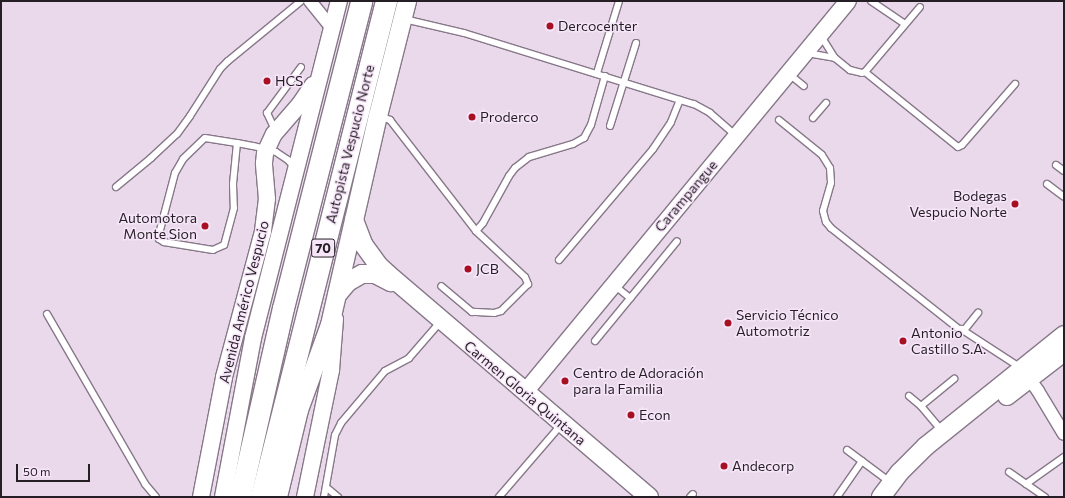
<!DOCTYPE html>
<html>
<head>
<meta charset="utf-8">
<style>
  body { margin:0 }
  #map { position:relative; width:1065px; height:498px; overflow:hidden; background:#ead9eb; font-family:Commissioner,sans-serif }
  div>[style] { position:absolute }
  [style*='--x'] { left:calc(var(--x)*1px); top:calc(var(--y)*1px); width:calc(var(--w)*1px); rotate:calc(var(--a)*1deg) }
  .roads { filter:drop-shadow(1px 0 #877889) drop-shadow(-1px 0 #877889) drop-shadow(0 1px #877889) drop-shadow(0 -1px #877889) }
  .lane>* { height:6px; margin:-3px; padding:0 3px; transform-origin:3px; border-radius:3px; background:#fff }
  .street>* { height:12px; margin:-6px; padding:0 6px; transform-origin:6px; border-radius:6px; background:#fff }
  .secondary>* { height:16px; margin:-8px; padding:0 8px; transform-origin:8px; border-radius:8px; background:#fff }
  .primary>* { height:18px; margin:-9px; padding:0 9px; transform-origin:9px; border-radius:9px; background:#fff }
  .highway>* { height:21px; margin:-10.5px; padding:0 10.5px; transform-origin:10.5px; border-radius:10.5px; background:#fff }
  .dots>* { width:11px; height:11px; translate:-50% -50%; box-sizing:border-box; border:2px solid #f7e6f9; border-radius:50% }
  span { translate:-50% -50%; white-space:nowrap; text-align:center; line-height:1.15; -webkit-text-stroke:3px #f7e6f9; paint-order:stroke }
  .shield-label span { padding:1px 3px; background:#f7e6f9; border:1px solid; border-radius:3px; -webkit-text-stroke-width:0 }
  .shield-label { font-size:13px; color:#251f25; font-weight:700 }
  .poi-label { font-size:14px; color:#251f25 }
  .left { translate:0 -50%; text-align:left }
  .right { translate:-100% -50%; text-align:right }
  .street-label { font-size:14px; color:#251f25 }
  .frame { position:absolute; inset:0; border:2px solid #251f25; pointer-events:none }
  .scale { position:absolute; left:16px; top:464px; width:74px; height:18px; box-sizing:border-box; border:2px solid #251f25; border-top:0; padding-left:5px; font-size:12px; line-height:14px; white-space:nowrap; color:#251f25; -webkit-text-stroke:3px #f7e6f9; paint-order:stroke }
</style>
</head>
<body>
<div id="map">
  <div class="roads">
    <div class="lane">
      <div style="--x:871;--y:1;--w:41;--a:34.1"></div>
      <div style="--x:404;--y:19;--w:62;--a:13.1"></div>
      <div style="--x:464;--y:33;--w:241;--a:17.2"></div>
      <div style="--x:694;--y:104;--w:18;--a:29"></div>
      <div style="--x:710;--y:113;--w:35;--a:41"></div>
      <div style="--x:821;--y:36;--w:26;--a:58"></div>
      <div style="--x:835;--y:58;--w:19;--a:39"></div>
      <div style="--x:850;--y:70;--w:12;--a:14"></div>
      <div style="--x:862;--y:73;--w:3;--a:-18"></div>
      <div style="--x:865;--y:72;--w:85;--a:-49.8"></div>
      <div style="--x:807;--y:53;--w:28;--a:10"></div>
      <div style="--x:865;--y:72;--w:119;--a:38.9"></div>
      <div style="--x:958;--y:147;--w:4;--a:-27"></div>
      <div style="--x:962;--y:145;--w:81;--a:-49"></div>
      <div style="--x:597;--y:73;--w:75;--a:-73"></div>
      <div style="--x:789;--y:74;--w:19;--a:39"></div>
      <div style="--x:380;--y:116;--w:11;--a:22"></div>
      <div style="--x:390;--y:120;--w:140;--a:52.2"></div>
      <div style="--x:476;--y:231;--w:67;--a:43.2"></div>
      <div style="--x:525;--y:277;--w:8;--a:67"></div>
      <div style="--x:528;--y:284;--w:38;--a:135"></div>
      <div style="--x:501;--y:311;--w:7;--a:164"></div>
      <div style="--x:494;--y:313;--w:22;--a:-177"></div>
      <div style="--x:472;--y:312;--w:40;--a:-140"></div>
      <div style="--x:813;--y:118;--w:20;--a:-49"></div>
      <div style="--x:779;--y:120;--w:55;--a:39.1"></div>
      <div style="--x:822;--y:155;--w:15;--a:58"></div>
      <div style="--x:830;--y:168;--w:15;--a:86"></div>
      <div style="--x:831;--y:183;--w:29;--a:106"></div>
      <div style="--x:823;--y:211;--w:11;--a:75"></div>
      <div style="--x:826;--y:222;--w:8;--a:50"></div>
      <div style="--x:831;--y:228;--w:163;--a:38.3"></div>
      <div style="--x:959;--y:329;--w:6;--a:0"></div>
      <div style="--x:965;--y:329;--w:21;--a:-51"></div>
      <div style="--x:610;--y:126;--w:87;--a:-72.6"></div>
      <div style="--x:275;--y:130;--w:19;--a:-115"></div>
      <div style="--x:267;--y:113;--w:57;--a:-53.5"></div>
      <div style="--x:237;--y:143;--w:41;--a:95.6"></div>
      <div style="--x:233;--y:184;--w:24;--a:88"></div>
      <div style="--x:234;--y:208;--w:38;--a:105"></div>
      <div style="--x:224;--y:245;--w:12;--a:156"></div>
      <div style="--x:213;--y:250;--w:50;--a:-170.7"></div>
      <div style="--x:164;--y:242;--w:6;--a:-149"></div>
      <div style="--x:159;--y:239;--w:5;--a:-90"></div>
      <div style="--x:159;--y:234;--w:63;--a:-75.3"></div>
      <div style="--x:175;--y:173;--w:16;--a:-60"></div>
      <div style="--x:183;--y:159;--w:30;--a:-44"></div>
      <div style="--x:205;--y:138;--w:32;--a:9"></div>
      <div style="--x:237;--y:143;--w:16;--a:11"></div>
      <div style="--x:253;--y:146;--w:13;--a:13"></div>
      <div style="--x:266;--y:149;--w:10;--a:17"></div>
      <div style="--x:276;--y:152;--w:14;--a:34"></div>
      <div style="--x:288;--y:160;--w:9;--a:49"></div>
      <div style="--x:1056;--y:165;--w:10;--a:37"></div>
      <div style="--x:1047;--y:184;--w:21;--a:37"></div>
      <div style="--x:116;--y:187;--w:45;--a:-39.6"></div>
      <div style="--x:151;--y:158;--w:35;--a:-43"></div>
      <div style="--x:177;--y:134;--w:22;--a:-54"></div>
      <div style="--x:190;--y:116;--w:56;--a:-57.4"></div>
      <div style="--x:220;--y:69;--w:11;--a:-45"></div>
      <div style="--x:228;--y:61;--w:94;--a:-39.4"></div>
      <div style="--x:476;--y:231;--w:11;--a:-49"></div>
      <div style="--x:483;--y:223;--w:54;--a:-61"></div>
      <div style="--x:509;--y:176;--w:10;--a:-53"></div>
      <div style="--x:515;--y:168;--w:18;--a:-38"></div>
      <div style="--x:529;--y:157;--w:46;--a:-16.5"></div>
      <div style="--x:573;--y:144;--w:13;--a:-29"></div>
      <div style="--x:584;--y:138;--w:15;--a:-62"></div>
      <div style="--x:591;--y:125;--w:51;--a:-74.1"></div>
      <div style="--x:559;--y:260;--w:145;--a:-49.7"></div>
      <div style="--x:653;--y:149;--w:32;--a:-56"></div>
      <div style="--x:671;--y:122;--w:24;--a:-68"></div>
      <div style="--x:614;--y:285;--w:21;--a:39"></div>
      <div style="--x:47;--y:314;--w:196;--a:60"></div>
      <div style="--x:145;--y:484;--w:17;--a:50"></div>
      <div style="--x:961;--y:329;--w:72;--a:33"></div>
      <div style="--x:595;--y:341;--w:129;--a:-50.6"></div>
      <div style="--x:909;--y:396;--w:16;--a:40"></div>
      <div style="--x:921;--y:406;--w:33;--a:50"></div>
      <div style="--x:921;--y:406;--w:43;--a:-39.3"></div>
      <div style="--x:847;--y:450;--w:54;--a:36.7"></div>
      <div style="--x:1009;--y:472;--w:44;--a:34.8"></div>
      <div style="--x:1026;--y:484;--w:47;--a:-35.4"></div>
      <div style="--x:326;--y:487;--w:16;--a:40"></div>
      <div style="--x:324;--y:497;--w:63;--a:-79.9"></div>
      <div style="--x:335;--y:435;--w:13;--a:-63"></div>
      <div style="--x:341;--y:423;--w:68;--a:-49.8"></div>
      <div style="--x:385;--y:371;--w:27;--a:-28"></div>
      <div style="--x:409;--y:358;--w:49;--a:-49.1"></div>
      <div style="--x:499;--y:497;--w:95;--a:-49.3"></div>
      <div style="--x:690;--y:497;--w:4;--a:-45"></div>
      <div style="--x:837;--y:497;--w:44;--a:-55.2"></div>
    </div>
    <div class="street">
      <div style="--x:310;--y:1;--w:35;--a:51"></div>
      <div style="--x:1025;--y:373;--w:22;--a:54"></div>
      <div style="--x:1038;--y:391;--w:50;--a:58.8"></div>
    </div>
    <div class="secondary">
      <div style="--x:525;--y:392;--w:507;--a:-50.44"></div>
      <div style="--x:201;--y:497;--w:122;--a:-79.1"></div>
      <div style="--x:224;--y:377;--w:151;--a:-75"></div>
      <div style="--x:263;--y:231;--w:32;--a:-83"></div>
      <div style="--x:267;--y:199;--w:36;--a:-95"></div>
      <div style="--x:264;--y:163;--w:10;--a:-84"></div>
      <div style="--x:265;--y:153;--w:21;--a:-65"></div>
      <div style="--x:274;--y:134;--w:40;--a:-49"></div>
      <div style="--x:300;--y:104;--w:23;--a:-56"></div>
      <div style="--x:223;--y:497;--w:162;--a:-79.3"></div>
      <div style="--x:253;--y:338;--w:348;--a:-75.7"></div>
      <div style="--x:305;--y:497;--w:130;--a:-78.4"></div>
      <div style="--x:331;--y:370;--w:51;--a:-85.5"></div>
    </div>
    <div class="primary">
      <div style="--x:354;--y:220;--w:26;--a:69"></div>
      <div style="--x:363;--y:244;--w:27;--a:54"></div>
      <div style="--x:379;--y:266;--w:13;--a:42"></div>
      <div style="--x:389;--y:275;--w:342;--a:40.5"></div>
      <div style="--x:337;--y:295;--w:17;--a:-50"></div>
      <div style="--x:348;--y:282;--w:16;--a:-30"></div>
      <div style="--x:362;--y:274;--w:13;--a:0"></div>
      <div style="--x:375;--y:274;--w:18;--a:27"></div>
      <div style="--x:1007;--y:396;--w:72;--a:-37.7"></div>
      <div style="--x:278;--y:497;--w:89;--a:-76.4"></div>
      <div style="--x:299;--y:410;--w:90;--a:-70"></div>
      <div style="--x:330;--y:325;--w:214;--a:-77.1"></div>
      <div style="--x:378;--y:116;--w:119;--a:-75.8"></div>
      <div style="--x:881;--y:497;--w:31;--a:-53"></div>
      <div style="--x:900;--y:472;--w:37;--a:-45"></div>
      <div style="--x:926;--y:446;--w:177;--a:-38.8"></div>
    </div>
    <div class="highway">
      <div style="--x:240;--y:497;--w:194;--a:-77.2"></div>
      <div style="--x:283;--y:308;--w:317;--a:-75.7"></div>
      <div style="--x:261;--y:497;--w:512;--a:-75.86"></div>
    </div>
  </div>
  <div class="dots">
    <div style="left:550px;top:26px;background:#a71023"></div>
    <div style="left:267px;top:81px;background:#a71023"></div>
    <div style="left:472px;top:117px;background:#a71023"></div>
    <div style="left:1015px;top:204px;background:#a71023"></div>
    <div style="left:205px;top:226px;background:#a71023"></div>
    <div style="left:468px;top:269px;background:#a71023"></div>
    <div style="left:728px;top:323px;background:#a71023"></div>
    <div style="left:903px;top:341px;background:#a71023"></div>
    <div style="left:565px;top:381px;background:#a71023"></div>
    <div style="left:631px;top:415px;background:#a71023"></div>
    <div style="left:724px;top:466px;background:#a71023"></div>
  </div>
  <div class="shield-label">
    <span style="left:323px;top:248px">70</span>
  </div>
  <div class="poi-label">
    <span class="left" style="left:558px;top:26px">Dercocenter</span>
    <span class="left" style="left:275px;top:81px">HCS</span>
    <span class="left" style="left:480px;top:117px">Proderco</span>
    <span class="right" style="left:1007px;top:204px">Bodegas<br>Vespucio Norte</span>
    <span class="right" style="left:197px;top:226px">Automotora<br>Monte Sion</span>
    <span class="left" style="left:476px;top:269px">JCB</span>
    <span class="left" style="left:736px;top:323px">Servicio Técnico<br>Automotriz</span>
    <span class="left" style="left:911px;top:341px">Antonio<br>Castillo S.A.</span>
    <span class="left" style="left:573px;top:381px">Centro de Adoración<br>para la Familia</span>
    <span class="left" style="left:639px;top:415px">Econ</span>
    <span class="left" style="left:732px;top:466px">Andecorp</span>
  </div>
  <div class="street-label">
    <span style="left:350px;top:144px;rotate:-76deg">Autopista Vespucio Norte</span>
    <span style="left:686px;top:196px;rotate:-50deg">Carampangue</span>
    <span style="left:244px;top:302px;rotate:-76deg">Avenida Américo Vespucio</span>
    <span style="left:525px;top:393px;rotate:40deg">Carmen Gloria Quintana</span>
  </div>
  <div class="frame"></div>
  <div class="scale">50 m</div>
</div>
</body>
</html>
